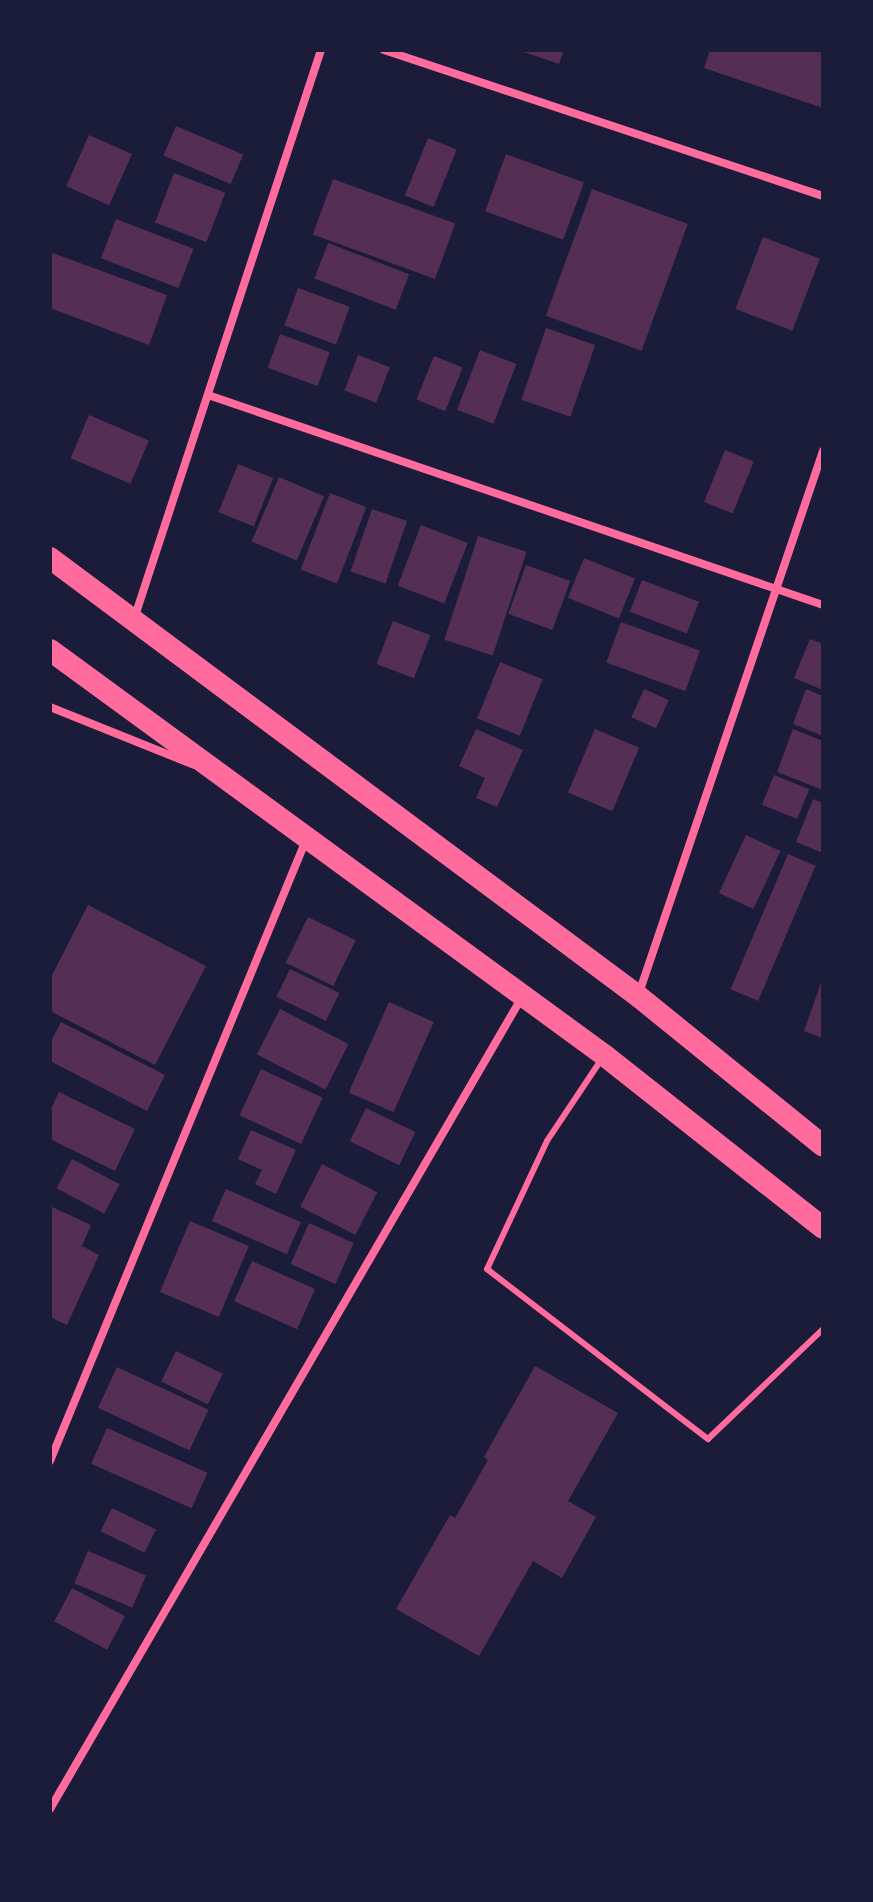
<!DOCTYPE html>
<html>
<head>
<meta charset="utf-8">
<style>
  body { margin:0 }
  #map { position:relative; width:873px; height:1902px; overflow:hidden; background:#1b1b3a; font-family:Rubik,sans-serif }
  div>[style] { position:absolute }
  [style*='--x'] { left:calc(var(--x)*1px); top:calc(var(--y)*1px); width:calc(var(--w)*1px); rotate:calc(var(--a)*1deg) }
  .building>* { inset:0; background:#542f53; transform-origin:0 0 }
  .service>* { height:6px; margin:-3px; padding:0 3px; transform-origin:3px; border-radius:3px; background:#ff6b9d }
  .minor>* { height:8px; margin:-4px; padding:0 4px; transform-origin:4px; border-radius:4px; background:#ff6b9d }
  .trunk>* { height:22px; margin:-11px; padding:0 11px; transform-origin:11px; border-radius:11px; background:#ff6b9d }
  span { translate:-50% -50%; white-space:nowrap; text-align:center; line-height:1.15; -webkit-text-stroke:8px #1b1b3a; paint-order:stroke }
  .frame { position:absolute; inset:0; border:52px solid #1b1b3a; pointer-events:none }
</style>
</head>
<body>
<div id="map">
  <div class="building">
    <div style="clip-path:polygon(518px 50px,564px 50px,559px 64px)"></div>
    <div style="clip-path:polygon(710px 50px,823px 50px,823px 108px,704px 68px)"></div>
    <div style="left:176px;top:126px;width:73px;height:32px;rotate:23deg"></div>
    <div style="left:89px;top:135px;width:47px;height:56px;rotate:24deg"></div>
    <div style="left:428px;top:138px;width:31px;height:62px;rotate:22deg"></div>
    <div style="left:506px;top:154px;width:83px;height:61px;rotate:20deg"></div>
    <div style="left:174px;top:173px;width:55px;height:53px;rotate:21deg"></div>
    <div style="left:333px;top:179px;width:130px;height:59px;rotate:20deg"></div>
    <div style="left:592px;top:189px;width:102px;height:135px;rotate:20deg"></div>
    <div style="left:116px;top:219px;width:83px;height:42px;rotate:21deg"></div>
    <div style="left:763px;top:237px;width:61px;height:77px;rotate:21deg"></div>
    <div style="left:328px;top:243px;width:87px;height:38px;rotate:21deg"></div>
    <div style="clip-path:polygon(50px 252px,167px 295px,149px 345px,50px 308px)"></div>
    <div style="left:298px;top:288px;width:55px;height:40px;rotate:20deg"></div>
    <div style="left:546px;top:328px;width:52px;height:76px;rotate:19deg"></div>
    <div style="left:280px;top:334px;width:53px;height:36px;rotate:20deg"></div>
    <div style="left:480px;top:350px;width:39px;height:64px;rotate:21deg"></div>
    <div style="left:358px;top:355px;width:34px;height:38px;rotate:21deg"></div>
    <div style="left:434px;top:356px;width:31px;height:47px;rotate:22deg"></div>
    <div style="left:89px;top:415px;width:65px;height:47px;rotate:23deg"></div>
    <div style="left:725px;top:450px;width:31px;height:56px;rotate:22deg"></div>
    <div style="left:238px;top:464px;width:38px;height:52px;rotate:22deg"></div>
    <div style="left:279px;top:477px;width:49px;height:70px;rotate:23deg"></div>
    <div style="left:330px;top:493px;width:39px;height:82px;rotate:21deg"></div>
    <div style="left:372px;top:509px;width:37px;height:66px;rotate:19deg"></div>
    <div style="left:421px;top:525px;width:50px;height:65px;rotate:21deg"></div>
    <div style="left:478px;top:536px;width:51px;height:109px;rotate:18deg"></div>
    <div style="left:584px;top:558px;width:55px;height:43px;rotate:22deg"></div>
    <div style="left:526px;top:565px;width:47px;height:52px;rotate:20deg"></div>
    <div style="left:642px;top:580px;width:61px;height:34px;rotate:21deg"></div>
    <div style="left:393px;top:621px;width:40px;height:46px;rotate:21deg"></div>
    <div style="left:621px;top:622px;width:84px;height:43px;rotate:20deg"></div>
    <div style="clip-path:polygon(810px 639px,823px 644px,823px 690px,794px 678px)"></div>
    <div style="left:500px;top:662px;width:46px;height:61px;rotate:22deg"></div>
    <div style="left:644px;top:689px;width:27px;height:31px;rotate:24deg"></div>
    <div style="clip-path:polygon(806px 689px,823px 696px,823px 736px,793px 724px)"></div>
    <div style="clip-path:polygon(476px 729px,523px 750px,497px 807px,476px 798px,485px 778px,459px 766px)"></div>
    <div style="left:595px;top:729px;width:48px;height:69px;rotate:23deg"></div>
    <div style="clip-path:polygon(793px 729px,823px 741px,823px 790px,777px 772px)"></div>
    <div style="left:774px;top:775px;width:38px;height:32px;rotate:22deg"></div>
    <div style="clip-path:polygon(813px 799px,823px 803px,823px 853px,796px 842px)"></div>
    <div style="left:746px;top:835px;width:38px;height:64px;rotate:25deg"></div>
    <div style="left:788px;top:854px;width:30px;height:147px;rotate:23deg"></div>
    <div style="clip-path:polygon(88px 905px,206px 966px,155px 1065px,50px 1011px,50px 979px)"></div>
    <div style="left:308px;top:917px;width:53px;height:51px;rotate:26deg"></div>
    <div style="left:290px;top:969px;width:55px;height:31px;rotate:26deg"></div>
    <div style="clip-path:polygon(823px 977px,823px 1038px,804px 1031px)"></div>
    <div style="left:389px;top:1002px;width:49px;height:99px;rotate:24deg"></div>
    <div style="left:280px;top:1009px;width:77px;height:51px;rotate:27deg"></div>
    <div style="clip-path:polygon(61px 1022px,165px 1075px,147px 1111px,50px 1061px,50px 1043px)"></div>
    <div style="left:261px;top:1069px;width:68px;height:51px;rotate:25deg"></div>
    <div style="clip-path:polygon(59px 1092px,135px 1129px,115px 1171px,50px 1139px,50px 1111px)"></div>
    <div style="left:366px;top:1108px;width:55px;height:37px;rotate:26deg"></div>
    <div style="clip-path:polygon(251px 1130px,296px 1150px,276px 1194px,255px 1184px,262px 1170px,238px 1159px)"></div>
    <div style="left:72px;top:1159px;width:54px;height:33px;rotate:28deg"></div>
    <div style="left:322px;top:1164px;width:62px;height:48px;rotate:27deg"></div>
    <div style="left:226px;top:1189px;width:82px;height:35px;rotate:24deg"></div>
    <div style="clip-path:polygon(50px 1206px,91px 1225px,82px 1246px,99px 1255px,67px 1325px,50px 1317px)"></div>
    <div style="left:190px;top:1221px;width:64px;height:77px;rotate:23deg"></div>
    <div style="left:309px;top:1223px;width:49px;height:45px;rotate:24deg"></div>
    <div style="left:252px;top:1261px;width:69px;height:44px;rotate:24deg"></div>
    <div style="left:176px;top:1351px;width:52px;height:34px;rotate:26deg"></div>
    <div style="clip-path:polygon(535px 1366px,618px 1413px,568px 1501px,596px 1517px,562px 1578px,533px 1561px,479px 1656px,396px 1609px,450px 1515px,455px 1518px,488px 1460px,484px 1457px)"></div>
    <div style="left:117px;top:1367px;width:101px;height:45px;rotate:25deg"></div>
    <div style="left:107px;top:1428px;width:110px;height:39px;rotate:24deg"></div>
    <div style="left:112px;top:1508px;width:49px;height:26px;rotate:26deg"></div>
    <div style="left:88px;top:1551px;width:63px;height:35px;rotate:23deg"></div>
    <div style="left:72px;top:1588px;width:60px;height:38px;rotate:28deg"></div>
  </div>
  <div class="service">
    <div style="--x:601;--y:1060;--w:97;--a:123.7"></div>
    <div style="--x:547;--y:1141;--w:141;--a:115.1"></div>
    <div style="--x:487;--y:1269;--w:279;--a:37.6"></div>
    <div style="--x:708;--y:1439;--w:159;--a:-43.7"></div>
  </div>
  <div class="minor">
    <div style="--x:384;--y:50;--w:463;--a:18.4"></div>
    <div style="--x:208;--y:395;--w:650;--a:18.85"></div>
    <div style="--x:134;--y:619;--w:599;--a:-71.81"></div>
    <div style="--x:50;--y:707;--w:155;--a:21.9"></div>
    <div style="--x:638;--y:996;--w:576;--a:-71.25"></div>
    <div style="--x:50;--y:1461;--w:672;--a:-67.6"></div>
    <div style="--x:50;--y:1809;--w:939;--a:-59.83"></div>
  </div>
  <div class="trunk">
    <div style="--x:50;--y:558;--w:733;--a:36.68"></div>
    <div style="--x:638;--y:996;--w:238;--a:39"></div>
    <div style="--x:50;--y:650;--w:686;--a:36.17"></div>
    <div style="--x:604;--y:1055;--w:279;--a:38.3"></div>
  </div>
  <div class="frame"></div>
</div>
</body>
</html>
